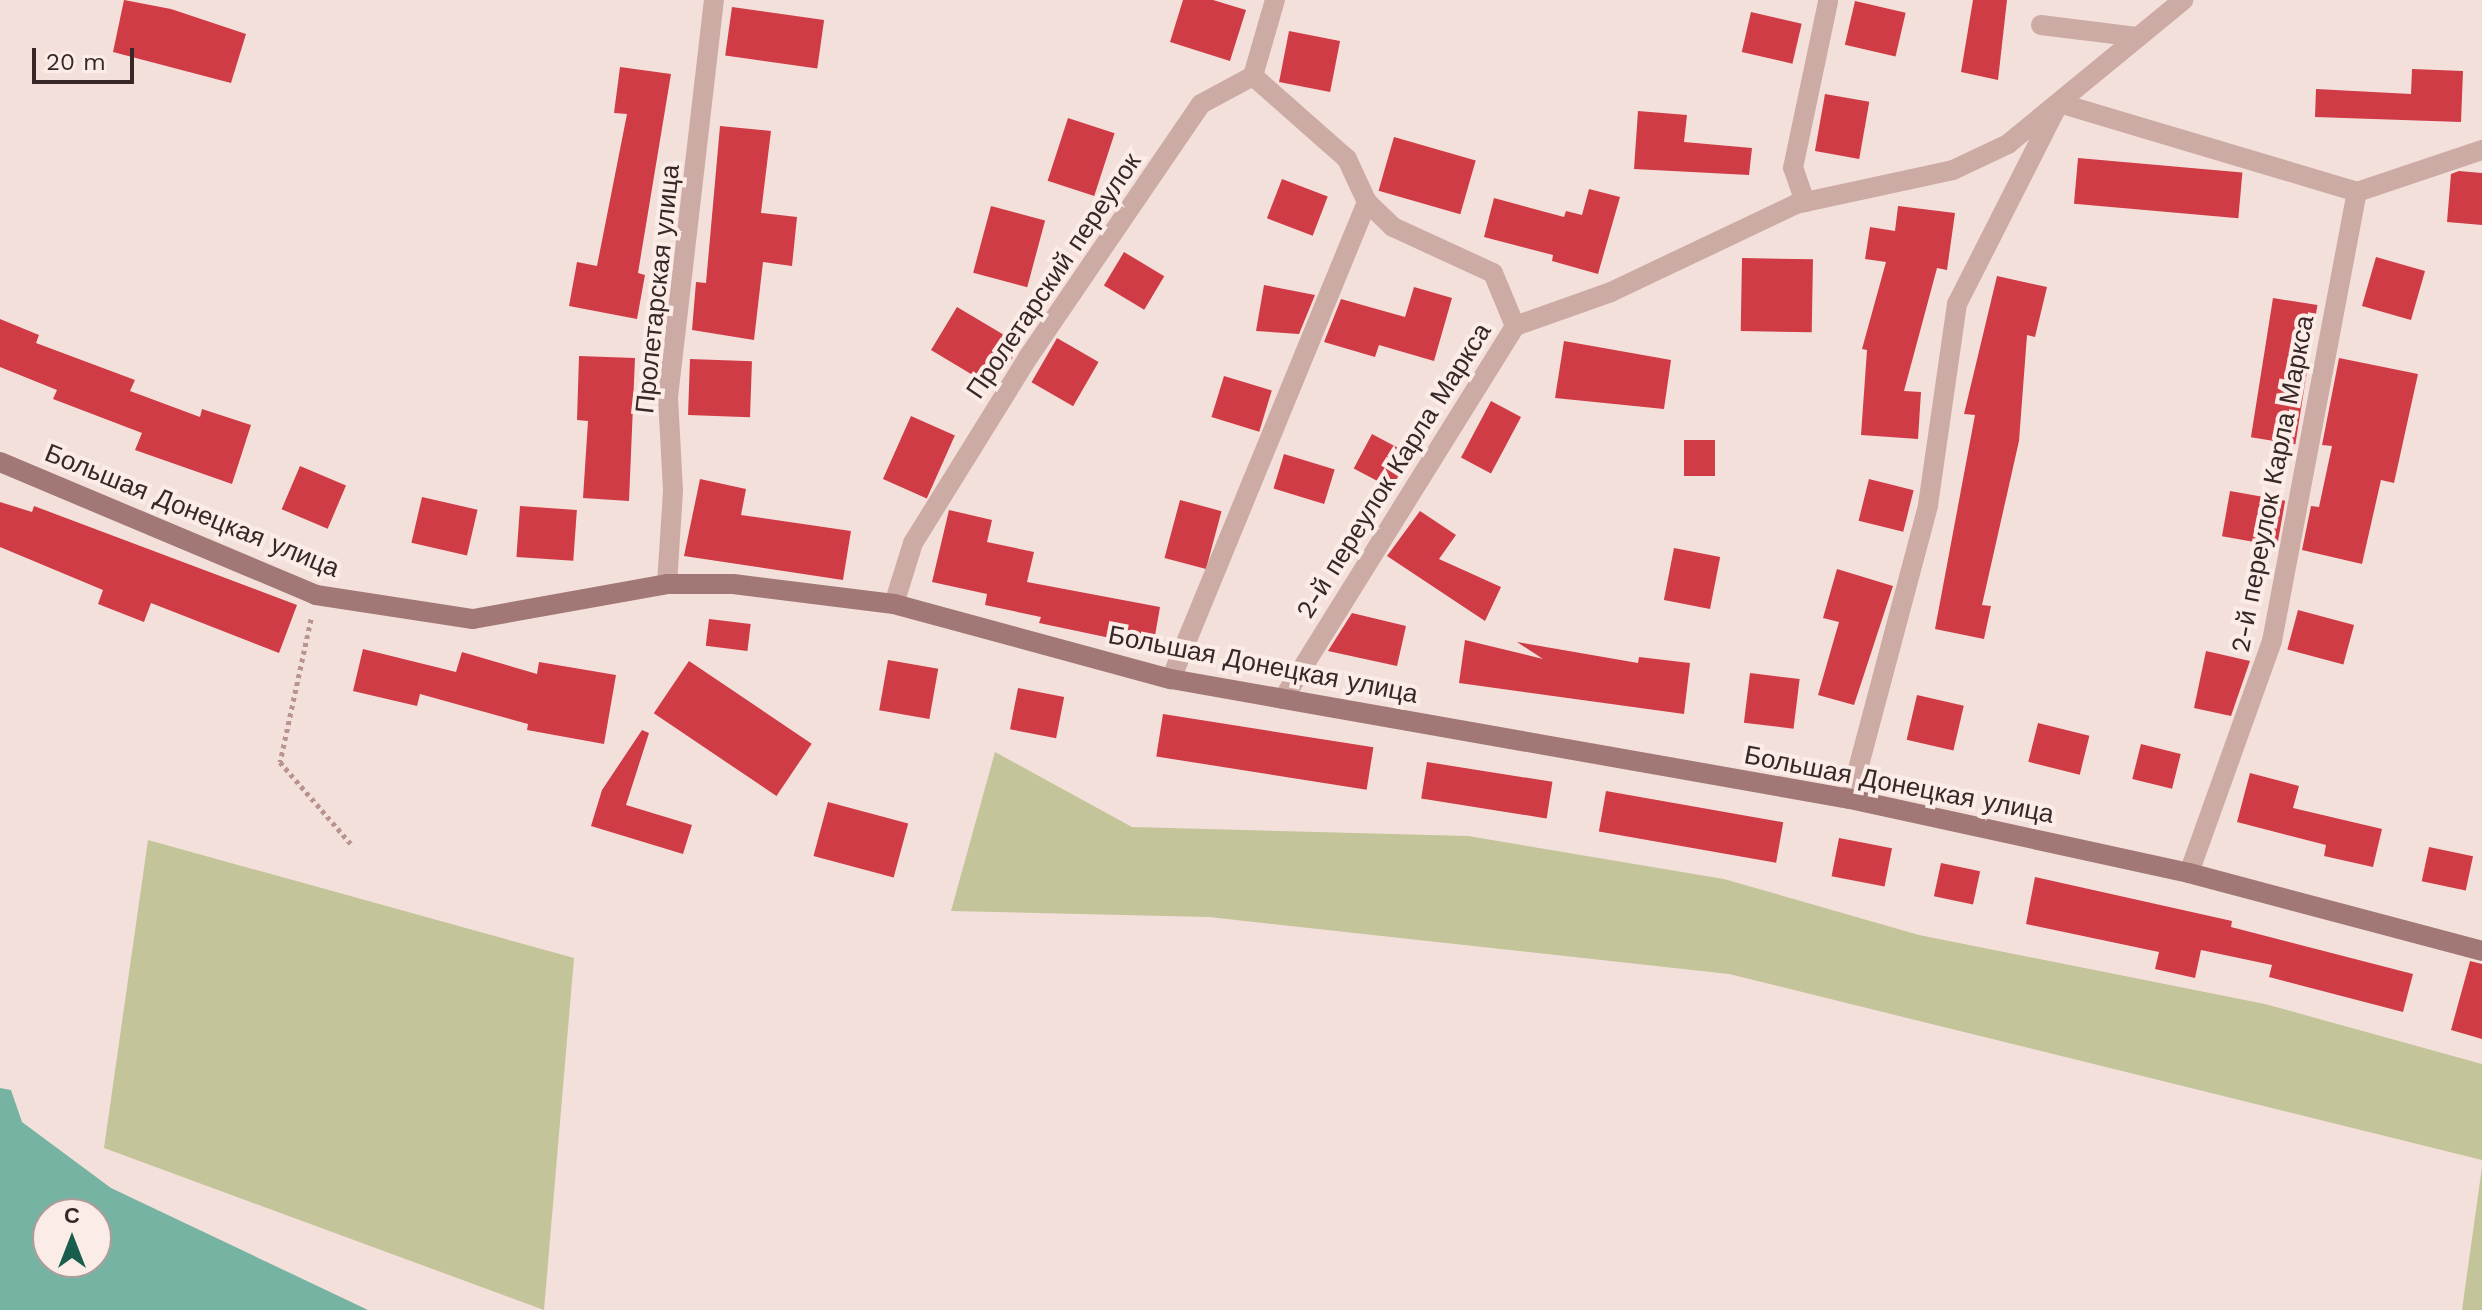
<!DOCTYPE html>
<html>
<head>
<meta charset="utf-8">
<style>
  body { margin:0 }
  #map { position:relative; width:2482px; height:1310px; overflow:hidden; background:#f4e0da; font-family:"Work Sans",sans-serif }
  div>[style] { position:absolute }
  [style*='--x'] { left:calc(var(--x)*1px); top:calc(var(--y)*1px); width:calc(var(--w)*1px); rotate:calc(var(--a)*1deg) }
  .green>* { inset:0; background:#c3c499 }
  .water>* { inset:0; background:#77b3a3 }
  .building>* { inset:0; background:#d03c46; transform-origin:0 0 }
  .path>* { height:5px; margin-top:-2.5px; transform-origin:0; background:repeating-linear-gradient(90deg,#b9948f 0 4px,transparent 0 8px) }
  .lane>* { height:20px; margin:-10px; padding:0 10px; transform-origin:10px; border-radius:10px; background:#cdaba5 }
  .street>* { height:20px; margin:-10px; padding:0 10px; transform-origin:10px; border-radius:10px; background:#cdaba5 }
  .secondary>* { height:20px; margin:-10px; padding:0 10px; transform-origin:10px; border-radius:10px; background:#a17876 }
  span { translate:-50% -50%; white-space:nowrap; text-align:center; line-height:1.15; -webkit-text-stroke:8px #fbece7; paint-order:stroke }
  .street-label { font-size:26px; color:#382727 }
  .north { position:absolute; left:32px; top:1198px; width:80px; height:80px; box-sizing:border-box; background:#fbece7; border:2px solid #ad9d9a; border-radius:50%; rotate:0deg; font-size:22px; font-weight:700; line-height:32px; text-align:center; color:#382727 }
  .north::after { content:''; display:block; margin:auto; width:28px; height:36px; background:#195d4c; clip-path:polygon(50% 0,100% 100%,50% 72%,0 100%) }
  .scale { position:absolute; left:32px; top:48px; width:102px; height:36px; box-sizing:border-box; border:4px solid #382727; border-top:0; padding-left:10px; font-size:24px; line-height:28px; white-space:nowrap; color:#382727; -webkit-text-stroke:6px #fbece7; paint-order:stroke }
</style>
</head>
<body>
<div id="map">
  <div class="green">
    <div style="clip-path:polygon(995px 752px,1132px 827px,1468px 836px,1724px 879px,1919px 935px,2265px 1004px,2482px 1064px,2482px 1160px,1729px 974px,1209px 917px,951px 911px)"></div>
    <div style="clip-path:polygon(148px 840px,574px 958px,544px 1310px,104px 1148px)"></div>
    <div style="clip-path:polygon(2482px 1167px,2482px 1310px,2462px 1310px)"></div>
  </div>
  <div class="water">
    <div style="clip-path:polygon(evenodd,0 1088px,11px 1090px,22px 1122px,111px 1188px,368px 1310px,0 1310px,0 1088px,48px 1214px,96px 1214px,96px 1262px,48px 1262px,48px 1214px)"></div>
  </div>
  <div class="building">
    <div style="clip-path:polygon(124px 0,171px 9px,246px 34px,231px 83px,113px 52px)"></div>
    <div style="clip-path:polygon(1183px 0,1213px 0,1246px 10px,1230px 61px,1170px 42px)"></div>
    <div style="clip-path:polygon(1973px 0,2007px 0,1998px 80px,1961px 72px)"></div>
    <div style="left:1855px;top:1px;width:52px;height:45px;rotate:13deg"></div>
    <div style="left:732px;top:7px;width:93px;height:49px;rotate:8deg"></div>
    <div style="left:1751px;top:12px;width:52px;height:41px;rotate:13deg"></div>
    <div style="left:1289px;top:31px;width:52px;height:52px;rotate:11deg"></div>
    <div style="clip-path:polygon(620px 67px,671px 74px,638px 273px,645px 275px,637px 319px,569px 306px,577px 262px,597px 266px,627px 114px,614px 113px)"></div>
    <div style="clip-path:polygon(2412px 69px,2463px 71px,2461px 122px,2315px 117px,2316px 89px,2411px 94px)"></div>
    <div style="left:1825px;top:94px;width:45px;height:58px;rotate:10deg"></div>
    <div style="clip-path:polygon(1638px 111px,1687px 115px,1684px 142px,1752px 148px,1749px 175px,1634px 169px)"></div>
    <div style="left:1068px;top:118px;width:49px;height:66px;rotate:18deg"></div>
    <div style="clip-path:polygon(720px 126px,771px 131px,761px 213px,797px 217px,792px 266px,763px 262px,754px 340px,692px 330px,696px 282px,706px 283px)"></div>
    <div style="left:1394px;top:137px;width:85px;height:56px;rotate:16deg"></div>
    <div style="left:2078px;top:158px;width:165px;height:46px;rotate:5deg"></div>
    <div style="clip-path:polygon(2459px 171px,2482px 173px,2482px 225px,2447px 222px,2451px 174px)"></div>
    <div style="left:1282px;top:179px;width:49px;height:42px;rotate:21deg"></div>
    <div style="clip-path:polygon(1589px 189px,1620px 197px,1598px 274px,1552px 261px,1553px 255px,1484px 237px,1494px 198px,1564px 217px,1566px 211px,1582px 215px)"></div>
    <div style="left:991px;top:206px;width:56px;height:69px;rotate:15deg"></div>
    <div style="clip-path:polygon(1898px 206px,1955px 213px,1947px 270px,1937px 268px,1904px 391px,1921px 392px,1918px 439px,1861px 435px,1867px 350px,1862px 349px,1886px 262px,1865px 259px,1870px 227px,1895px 231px)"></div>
    <div style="left:1124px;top:252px;width:47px;height:39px;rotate:31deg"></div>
    <div style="left:2376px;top:257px;width:51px;height:51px;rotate:16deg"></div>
    <div style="left:1742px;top:258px;width:71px;height:73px;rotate:1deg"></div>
    <div style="clip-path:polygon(1997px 276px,2047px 287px,2035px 337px,2027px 335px,2019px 441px,1982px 605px,1991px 606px,1984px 639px,1935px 629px,1975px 415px,1964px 414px)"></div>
    <div style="clip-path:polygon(1264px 285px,1315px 295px,1299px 334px,1256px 331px)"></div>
    <div style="clip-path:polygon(1414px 287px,1452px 298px,1434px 361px,1379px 345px,1375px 357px,1324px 342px,1341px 299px,1405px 317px)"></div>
    <div style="left:2273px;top:298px;width:45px;height:141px;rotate:9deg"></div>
    <div style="clip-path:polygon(957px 307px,1021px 345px,1006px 368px,993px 360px,981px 380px,931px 350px)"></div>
    <div style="clip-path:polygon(0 319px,39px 335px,36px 343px,135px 380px,130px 391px,200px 417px,202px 409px,251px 425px,232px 484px,135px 450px,142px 433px,53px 399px,57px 390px,0 367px)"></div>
    <div style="left:1057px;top:338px;width:48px;height:51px;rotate:30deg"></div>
    <div style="clip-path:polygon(1564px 341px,1671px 360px,1664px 409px,1555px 398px)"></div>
    <div style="clip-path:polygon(579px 356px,635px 358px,629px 501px,583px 498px,588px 421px,577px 420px)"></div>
    <div style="clip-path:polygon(2339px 358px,2418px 374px,2394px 483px,2381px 480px,2362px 564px,2302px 550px,2311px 506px,2319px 507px,2332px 446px,2322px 445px)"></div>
    <div style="left:690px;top:359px;width:62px;height:56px;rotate:2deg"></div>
    <div style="left:1224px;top:376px;width:50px;height:43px;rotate:17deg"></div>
    <div style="left:1491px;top:401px;width:34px;height:64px;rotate:28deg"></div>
    <div style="left:911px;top:416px;width:48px;height:69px;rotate:24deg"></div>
    <div style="left:1372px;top:434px;width:43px;height:39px;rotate:28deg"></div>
    <div style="left:1684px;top:440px;width:31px;height:36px"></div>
    <div style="left:1284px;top:454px;width:53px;height:36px;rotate:17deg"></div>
    <div style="left:300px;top:466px;width:50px;height:47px;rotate:23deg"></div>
    <div style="clip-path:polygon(700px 479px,746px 489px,741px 515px,851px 531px,843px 580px,684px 556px)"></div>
    <div style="left:1869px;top:479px;width:46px;height:43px;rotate:14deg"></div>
    <div style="left:2230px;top:491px;width:56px;height:46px;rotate:10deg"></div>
    <div style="left:422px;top:497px;width:57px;height:47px;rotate:13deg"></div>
    <div style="left:1180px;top:500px;width:43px;height:60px;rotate:15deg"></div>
    <div style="clip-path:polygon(0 502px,32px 512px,34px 506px,297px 605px,279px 653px,151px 603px,144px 622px,98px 604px,103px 590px,0 547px)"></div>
    <div style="left:520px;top:506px;width:57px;height:51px;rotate:4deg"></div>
    <div style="clip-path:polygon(949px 510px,992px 520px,987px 542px,1034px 552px,1027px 582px,1160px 607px,1153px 647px,1039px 623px,1041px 617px,985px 605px,987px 594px,932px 582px)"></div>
    <div style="clip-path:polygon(1420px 511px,1456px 535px,1439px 559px,1501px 587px,1485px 621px,1387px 556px)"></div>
    <div style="left:1674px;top:548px;width:47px;height:53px;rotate:11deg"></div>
    <div style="clip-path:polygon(1837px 569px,1893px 586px,1854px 705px,1818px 695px,1839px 622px,1823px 618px)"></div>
    <div style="left:2298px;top:610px;width:58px;height:41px;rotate:15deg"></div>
    <div style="clip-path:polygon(1352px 613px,1406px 626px,1397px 666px,1328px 651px)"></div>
    <div style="left:709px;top:619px;width:42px;height:27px;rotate:7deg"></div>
    <div style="clip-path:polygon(1465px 640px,1543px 659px,1517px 642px,1638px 663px,1639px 657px,1690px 663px,1684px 714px,1459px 683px)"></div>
    <div style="clip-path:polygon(363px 649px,456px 672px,462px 652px,537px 674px,539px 662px,616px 675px,604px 744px,527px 730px,528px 724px,420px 694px,417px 706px,353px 691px)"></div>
    <div style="clip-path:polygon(2206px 651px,2250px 661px,2231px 716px,2194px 708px)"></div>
    <div style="left:888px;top:660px;width:51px;height:51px;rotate:10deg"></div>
    <div style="left:689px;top:661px;width:148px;height:63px;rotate:34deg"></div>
    <div style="left:1750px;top:673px;width:50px;height:50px;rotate:7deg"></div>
    <div style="left:1018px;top:688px;width:47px;height:42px;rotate:11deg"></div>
    <div style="left:1917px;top:695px;width:48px;height:46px;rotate:13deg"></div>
    <div style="left:1163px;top:714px;width:213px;height:43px;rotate:9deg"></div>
    <div style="left:2038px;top:723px;width:53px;height:40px;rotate:14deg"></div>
    <div style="clip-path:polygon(642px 730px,649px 733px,626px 805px,692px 825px,683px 854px,591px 826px,602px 790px)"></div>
    <div style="left:2141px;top:744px;width:41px;height:36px;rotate:14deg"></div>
    <div style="left:1427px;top:762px;width:127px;height:37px;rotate:9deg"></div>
    <div style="clip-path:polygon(2250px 773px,2299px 786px,2293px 808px,2382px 829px,2373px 867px,2324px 856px,2326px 845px,2237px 822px)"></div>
    <div style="left:1606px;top:791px;width:180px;height:41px;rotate:10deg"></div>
    <div style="left:828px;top:802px;width:83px;height:56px;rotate:15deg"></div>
    <div style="left:1839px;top:838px;width:54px;height:39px;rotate:11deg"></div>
    <div style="left:2429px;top:847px;width:45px;height:35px;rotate:12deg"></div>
    <div style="left:1941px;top:863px;width:40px;height:34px;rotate:12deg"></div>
    <div style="clip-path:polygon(2035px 877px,2232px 921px,2231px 927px,2413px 974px,2403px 1012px,2269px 977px,2272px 965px,2201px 950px,2195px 978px,2155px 969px,2159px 952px,2026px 924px)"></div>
    <div style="clip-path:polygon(2470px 961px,2482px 964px,2482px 1039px,2451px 1030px)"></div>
  </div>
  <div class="path">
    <div style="--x:311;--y:619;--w:146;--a:102.2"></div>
    <div style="--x:280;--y:762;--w:108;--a:49.1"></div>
  </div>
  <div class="lane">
    <div style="--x:2041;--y:25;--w:98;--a:7.1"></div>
    <div style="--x:1805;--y:202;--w:36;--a:-109"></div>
    <div style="--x:1793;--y:168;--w:170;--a:-78.1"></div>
  </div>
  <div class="street">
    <div style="--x:1253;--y:76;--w:125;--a:41.4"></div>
    <div style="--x:1347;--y:159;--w:47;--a:65.1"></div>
    <div style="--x:1367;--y:202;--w:36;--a:44"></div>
    <div style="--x:1393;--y:227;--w:110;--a:24.7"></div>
    <div style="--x:1493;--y:273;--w:57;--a:67.5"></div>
    <div style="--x:667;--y:584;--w:94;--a:-86.3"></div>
    <div style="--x:673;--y:490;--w:93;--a:-93.1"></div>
    <div style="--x:668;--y:397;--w:400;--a:-83.4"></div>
    <div style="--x:894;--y:604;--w:64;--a:-72.7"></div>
    <div style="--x:913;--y:543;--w:220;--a:-58.2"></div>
    <div style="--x:1029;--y:356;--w:305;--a:-55.7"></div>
    <div style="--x:1201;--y:104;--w:59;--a:-28.3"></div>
    <div style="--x:1253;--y:76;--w:79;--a:-73.9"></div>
    <div style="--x:1171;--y:679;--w:516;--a:-67.66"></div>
    <div style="--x:1283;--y:699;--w:439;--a:-58.1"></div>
    <div style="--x:1515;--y:326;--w:102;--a:-19.5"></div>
    <div style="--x:1611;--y:292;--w:205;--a:-25.4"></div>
    <div style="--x:1796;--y:204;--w:161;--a:-12.2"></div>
    <div style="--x:1953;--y:170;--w:61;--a:-25.3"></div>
    <div style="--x:2008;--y:144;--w:227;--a:-39.4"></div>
    <div style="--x:1850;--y:799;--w:304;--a:-75.1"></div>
    <div style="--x:1928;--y:505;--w:203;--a:-81.8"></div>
    <div style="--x:1957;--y:304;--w:225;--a:-63.1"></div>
    <div style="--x:2059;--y:103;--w:311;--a:16.6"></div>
    <div style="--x:2357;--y:192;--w:132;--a:-18.6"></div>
    <div style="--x:2189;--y:873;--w:246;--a:-70.3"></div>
    <div style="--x:2272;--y:641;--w:457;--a:-79.3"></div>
  </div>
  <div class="secondary">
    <div style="--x:0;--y:462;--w:343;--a:22.8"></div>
    <div style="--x:316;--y:595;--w:159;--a:8.7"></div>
    <div style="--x:473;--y:619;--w:197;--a:-10.2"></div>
    <div style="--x:667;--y:584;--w:66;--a:0"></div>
    <div style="--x:733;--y:584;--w:162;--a:7.1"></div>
    <div style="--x:894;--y:604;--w:287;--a:15.2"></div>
    <div style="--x:1171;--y:679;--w:690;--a:10.02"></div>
    <div style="--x:1850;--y:799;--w:347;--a:12.3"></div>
    <div style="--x:2189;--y:873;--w:303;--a:14.9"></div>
  </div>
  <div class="street-label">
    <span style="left:1054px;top:276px;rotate:-56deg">Пролетарский переулок</span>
    <span style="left:658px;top:289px;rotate:-84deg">Пролетарская улица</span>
    <span style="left:1394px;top:471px;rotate:-58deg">2-й переулок Карла Маркса</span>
    <span style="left:2273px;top:484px;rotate:-79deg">2-й переулок Карла Маркса</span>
    <span style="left:192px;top:511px;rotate:22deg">Большая Донецкая улица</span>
    <span style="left:1263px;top:665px;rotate:11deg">Большая Донецкая улица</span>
    <span style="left:1899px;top:785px;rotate:11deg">Большая Донецкая улица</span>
  </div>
  <div class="north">С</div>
  <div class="scale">20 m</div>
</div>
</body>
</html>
